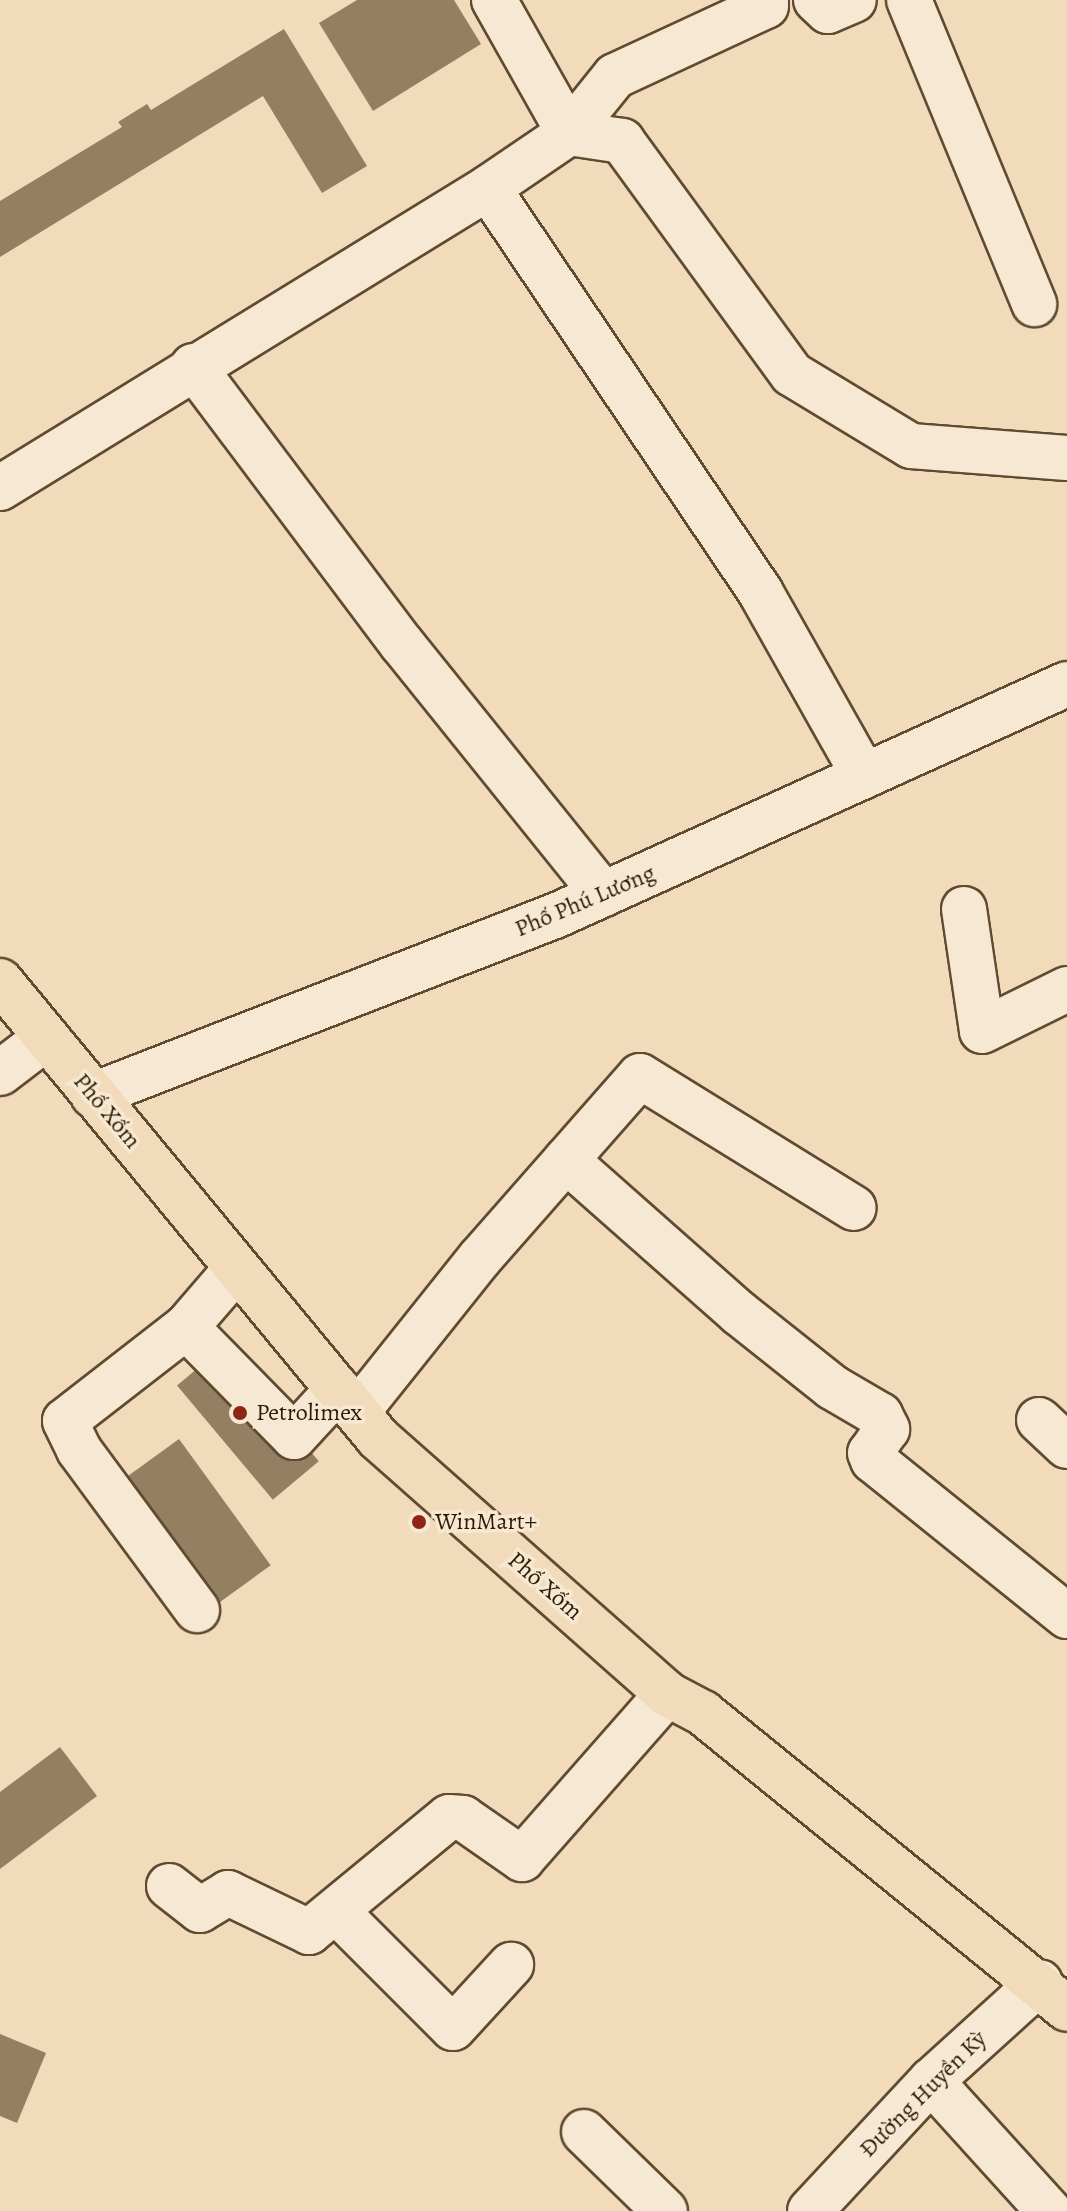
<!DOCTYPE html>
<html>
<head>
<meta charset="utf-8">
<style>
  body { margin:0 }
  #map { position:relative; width:1067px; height:2211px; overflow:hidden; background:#f1dbbb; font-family:Alegreya,serif }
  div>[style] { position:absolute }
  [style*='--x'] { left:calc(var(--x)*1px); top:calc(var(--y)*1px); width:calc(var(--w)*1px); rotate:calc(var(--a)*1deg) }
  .building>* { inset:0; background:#947f62; transform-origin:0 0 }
  .roads { filter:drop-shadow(2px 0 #604b30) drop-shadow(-2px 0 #604b30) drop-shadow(0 2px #604b30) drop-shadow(0 -2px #604b30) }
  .minor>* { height:44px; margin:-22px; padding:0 22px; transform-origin:22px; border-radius:22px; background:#f6e8d3 }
  .highway>* { height:44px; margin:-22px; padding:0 22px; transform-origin:22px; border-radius:22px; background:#f1dbbb }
  .dots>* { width:22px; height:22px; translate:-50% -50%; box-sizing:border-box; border:4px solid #f6e8d3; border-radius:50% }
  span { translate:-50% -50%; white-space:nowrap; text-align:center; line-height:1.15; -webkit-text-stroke:7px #f6e8d3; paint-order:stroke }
  .street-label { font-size:24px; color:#2f1b01 }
  .poi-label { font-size:24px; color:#2f1b01 }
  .left { translate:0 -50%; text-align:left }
</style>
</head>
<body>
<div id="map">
  <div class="building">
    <div style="clip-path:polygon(357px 0,454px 0,481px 44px,373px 111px,319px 23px)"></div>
    <div style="clip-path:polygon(284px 29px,367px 166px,322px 193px,263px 96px,0 257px,0 201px,122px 127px,118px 122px,147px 104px,151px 110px)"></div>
    <div style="left:223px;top:1347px;width:149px;height:60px;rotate:50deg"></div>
    <div style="left:179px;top:1439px;width:156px;height:69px;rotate:54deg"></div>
    <div style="clip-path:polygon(60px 1747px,97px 1796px,0 1869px,0 1792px)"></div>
    <div style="clip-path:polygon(0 2034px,46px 2053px,17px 2123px,0 2116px)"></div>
  </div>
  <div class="roads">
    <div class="minor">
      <div style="--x:494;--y:0;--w:153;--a:60.6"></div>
      <div style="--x:816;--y:0;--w:16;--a:43"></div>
      <div style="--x:828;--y:11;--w:28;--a:-23"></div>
      <div style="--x:909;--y:0;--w:329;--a:67.6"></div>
      <div style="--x:569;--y:133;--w:54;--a:8.6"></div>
      <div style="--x:622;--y:141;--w:288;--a:53.9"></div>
      <div style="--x:792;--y:374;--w:139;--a:31.2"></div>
      <div style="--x:911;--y:446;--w:156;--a:4.4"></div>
      <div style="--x:488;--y:188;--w:488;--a:56"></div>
      <div style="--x:761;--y:593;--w:210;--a:60.6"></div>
      <div style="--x:193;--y:366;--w:348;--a:53.1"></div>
      <div style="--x:402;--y:644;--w:321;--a:51.2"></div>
      <div style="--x:0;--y:488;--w:573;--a:-31.58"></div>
      <div style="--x:488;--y:188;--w:98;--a:-34.2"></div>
      <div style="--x:569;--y:133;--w:73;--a:-51.1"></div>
      <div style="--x:615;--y:76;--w:166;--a:-24.9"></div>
      <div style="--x:766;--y:6;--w:6;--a:-90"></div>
      <div style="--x:964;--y:909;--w:123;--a:81.6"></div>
      <div style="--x:982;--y:1031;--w:95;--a:-26.3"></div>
      <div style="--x:0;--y:1073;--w:58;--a:-37.3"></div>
      <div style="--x:93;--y:1095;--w:495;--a:-21.2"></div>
      <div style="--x:555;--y:916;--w:562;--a:-24.38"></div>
      <div style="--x:566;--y:1160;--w:231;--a:41.5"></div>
      <div style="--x:739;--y:1313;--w:119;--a:38.5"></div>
      <div style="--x:832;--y:1387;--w:56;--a:30.3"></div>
      <div style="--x:880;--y:1415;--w:16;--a:63"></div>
      <div style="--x:887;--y:1429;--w:29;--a:125"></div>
      <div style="--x:870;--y:1453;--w:8;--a:67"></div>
      <div style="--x:873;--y:1460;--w:249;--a:38.8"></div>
      <div style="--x:237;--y:1268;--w:78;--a:130.8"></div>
      <div style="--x:186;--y:1327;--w:154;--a:45.5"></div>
      <div style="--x:294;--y:1437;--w:65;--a:-47.5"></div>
      <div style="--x:186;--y:1327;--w:153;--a:142.2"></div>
      <div style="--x:65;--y:1421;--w:32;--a:64"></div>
      <div style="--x:79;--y:1450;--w:199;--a:53.6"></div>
      <div style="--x:357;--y:1412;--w:197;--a:-51.4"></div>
      <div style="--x:480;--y:1258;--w:242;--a:-48.7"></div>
      <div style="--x:640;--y:1076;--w:251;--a:31.7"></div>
      <div style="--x:1039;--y:1420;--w:38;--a:43"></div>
      <div style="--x:169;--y:1886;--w:39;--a:38"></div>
      <div style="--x:200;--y:1910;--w:33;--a:-31"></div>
      <div style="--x:228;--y:1893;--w:90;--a:25.7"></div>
      <div style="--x:309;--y:1932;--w:181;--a:-39.4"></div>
      <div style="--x:449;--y:1817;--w:14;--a:4"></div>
      <div style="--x:463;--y:1818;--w:72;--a:34.8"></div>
      <div style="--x:522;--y:1859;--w:220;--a:-48.7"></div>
      <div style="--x:336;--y:1911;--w:165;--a:45"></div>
      <div style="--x:453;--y:2028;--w:86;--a:-47.4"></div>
      <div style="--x:931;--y:2081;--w:176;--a:47.8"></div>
      <div style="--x:584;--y:2132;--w:113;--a:44.3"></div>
      <div style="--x:810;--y:2211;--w:178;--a:-47.1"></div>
      <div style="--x:931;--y:2081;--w:147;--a:-42.2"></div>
    </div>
    <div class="highway">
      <div style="--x:0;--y:981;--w:593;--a:50.4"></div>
      <div style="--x:378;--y:1438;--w:386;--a:41.5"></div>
      <div style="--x:667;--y:1694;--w:41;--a:27.8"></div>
      <div style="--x:703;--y:1713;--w:469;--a:39.1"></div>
    </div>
  </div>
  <div class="dots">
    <div style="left:240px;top:1413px;background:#8f2418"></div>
    <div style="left:419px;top:1522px;background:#8f2418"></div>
  </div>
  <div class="street-label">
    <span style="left:585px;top:901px;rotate:-23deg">Phố Phú Lương</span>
    <span style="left:107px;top:1111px;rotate:50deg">Phố Xốm</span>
    <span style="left:545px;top:1586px;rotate:41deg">Phố Xốm</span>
    <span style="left:923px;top:2094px;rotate:-45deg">Đường Huyền Kỳ</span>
  </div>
  <div class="poi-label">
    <span class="left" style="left:256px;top:1413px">Petrolimex</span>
    <span class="left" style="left:435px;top:1522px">WinMart+</span>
  </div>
</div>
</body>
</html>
